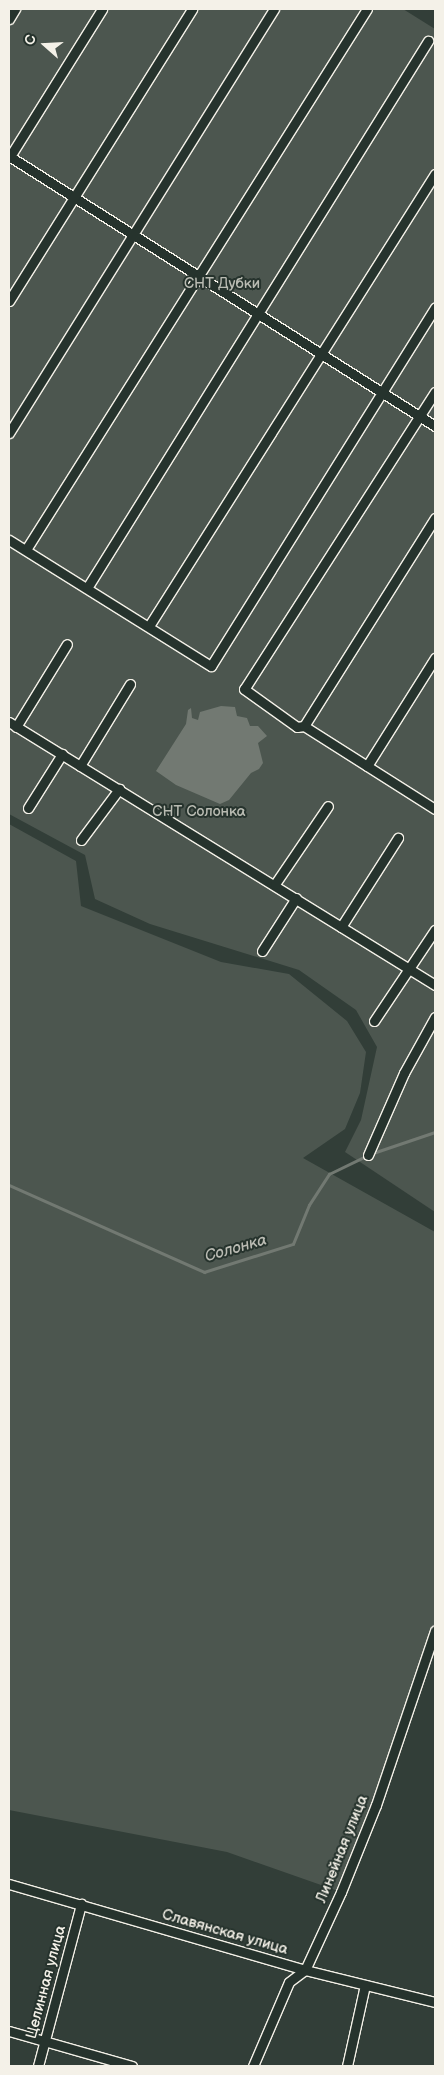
<!DOCTYPE html>
<html>
<head>
<meta charset="utf-8">
<style>
  body { margin:0 }
  #map { position:relative; width:444px; height:2075px; overflow:hidden; background:#323e38; font-family:"Balsamiq Sans",sans-serif }
  div>[style] { position:absolute }
  [style*='--x'] { left:calc(var(--x)*1px); top:calc(var(--y)*1px); width:calc(var(--w)*1px); rotate:calc(var(--a)*1deg) }
  .green>* { inset:0; background:#4c564f }
  .water>* { inset:0; background:#727972 }
  .stream>* { height:2.5px; margin:-1.25px; padding:0 1.25px; transform-origin:1.25px; border-radius:1.25px; background:#727972 }
  .roads { filter:drop-shadow(1px 0 #f4f1e8) drop-shadow(-1px 0 #f4f1e8) drop-shadow(0 1px #f4f1e8) drop-shadow(0 -1px #f4f1e8) }
  .minor>* { height:9px; margin:-4.5px; padding:0 4.5px; transform-origin:4.5px; border-radius:4.5px; background:#26332d }
  span { translate:-50% -50%; white-space:nowrap; text-align:center; line-height:1.15; -webkit-text-stroke:4px #26332d; paint-order:stroke }
  .park-label { font-size:15px; color:#b9bbb2 }
  .street-label { font-size:15px; color:#f4f1e8 }
  .water-label { font-size:16px; color:#babbb3; font-style:italic }
  .frame { position:absolute; inset:0; border:10px solid #f4f1e8; pointer-events:none }
  .north { position:absolute; left:20px; top:20px; width:50px; height:50px; -webkit-text-stroke:4px #26332d; paint-order:stroke; rotate:289deg; font-size:14px; font-weight:700; line-height:20px; text-align:center; color:#f4f1e8 }
  .north::after { content:''; display:block; margin:auto; width:18px; height:22px; background:#f4f1e8; clip-path:polygon(50% 0,100% 100%,50% 72%,0 100%) }
</style>
</head>
<body>
<div id="map">
  <div class="green">
    <div style="clip-path:polygon(9px 9px,403px 9px,435px 29px,435px 1212px,345px 1152px,361px 1120px,377px 1047px,356px 1010px,299px 970px,150px 924px,95px 899px,85px 855px,9px 814px)"></div>
    <div style="clip-path:polygon(9px 824px,76px 861px,81px 906px,221px 962px,289px 974px,347px 1021px,366px 1052px,360px 1093px,345px 1129px,303px 1158px,435px 1232px,435px 1631px,341px 1892px,227px 1852px,9px 1810px)"></div>
  </div>
  <div class="water">
    <div style="clip-path:polygon(221px 706px,235px 707px,237px 716px,247px 718px,250px 726px,258px 726px,267px 736px,258px 743px,263px 763px,259px 769px,251px 773px,229px 800px,220px 804px,176px 785px,156px 771px,186px 724px,188px 710px,191px 708px,192px 718px,198px 720px,200px 712px)"></div>
  </div>
  <div class="stream">
    <div style="--x:373;--y:1153;--w:65;--a:-18.7"></div>
    <div style="--x:9;--y:1185;--w:214;--a:24"></div>
    <div style="--x:204;--y:1272;--w:93;--a:-17.5"></div>
    <div style="--x:293;--y:1244;--w:42;--a:-67.7"></div>
    <div style="--x:309;--y:1205;--w:37;--a:-57"></div>
    <div style="--x:329;--y:1174;--w:41;--a:-25.9"></div>
  </div>
  <div class="roads">
    <div class="minor">
      <div style="--x:9;--y:19;--w:12;--a:-59"></div>
      <div style="--x:9;--y:156;--w:504;--a:32.37"></div>
      <div style="--x:9;--y:158;--w:176;--a:-58"></div>
      <div style="--x:9;--y:301;--w:345;--a:-57.9"></div>
      <div style="--x:435;--y:392;--w:353;--a:122.7"></div>
      <div style="--x:244;--y:689;--w:65;--a:35.6"></div>
      <div style="--x:297;--y:727;--w:7;--a:-8"></div>
      <div style="--x:304;--y:726;--w:155;--a:32.4"></div>
      <div style="--x:9;--y:433;--w:500;--a:-57.99"></div>
      <div style="--x:9;--y:540;--w:238;--a:32"></div>
      <div style="--x:211;--y:666;--w:423;--a:-58"></div>
      <div style="--x:27;--y:548;--w:637;--a:-57.76"></div>
      <div style="--x:87;--y:588;--w:645;--a:-58.06"></div>
      <div style="--x:149;--y:626;--w:535;--a:-57.68"></div>
      <div style="--x:9;--y:722;--w:501;--a:31.69"></div>
      <div style="--x:304;--y:726;--w:246;--a:-57.8"></div>
      <div style="--x:16;--y:727;--w:97;--a:-58.4"></div>
      <div style="--x:80;--y:766;--w:96;--a:-58.6"></div>
      <div style="--x:367;--y:766;--w:128;--a:-57.8"></div>
      <div style="--x:28;--y:808;--w:64;--a:-57.8"></div>
      <div style="--x:81;--y:840;--w:64;--a:-53.3"></div>
      <div style="--x:275;--y:884;--w:94;--a:-55.8"></div>
      <div style="--x:341;--y:927;--w:106;--a:-57.4"></div>
      <div style="--x:262;--y:951;--w:63;--a:-57.3"></div>
      <div style="--x:374;--y:1021;--w:110;--a:-56.2"></div>
      <div style="--x:368;--y:1155;--w:90;--a:-66.3"></div>
      <div style="--x:404;--y:1073;--w:64;--a:-61"></div>
      <div style="--x:9;--y:1884;--w:308;--a:16.2"></div>
      <div style="--x:305;--y:1970;--w:134;--a:13.8"></div>
      <div style="--x:9;--y:2031;--w:128;--a:15.9"></div>
      <div style="--x:38;--y:2066;--w:168;--a:-75.1"></div>
      <div style="--x:253;--y:2066;--w:91;--a:-66.8"></div>
      <div style="--x:289;--y:1982;--w:20;--a:-37"></div>
      <div style="--x:305;--y:1970;--w:86;--a:-65.2"></div>
      <div style="--x:341;--y:1892;--w:94;--a:-68.1"></div>
      <div style="--x:376;--y:1805;--w:184;--a:-71.3"></div>
      <div style="--x:347;--y:2066;--w:83;--a:-77.5"></div>
    </div>
  </div>
  <div class="park-label">
    <span style="left:222px;top:284px">СНТ Дубки</span>
    <span style="left:199px;top:812px">СНТ Солонка</span>
  </div>
  <div class="street-label">
    <span style="left:342px;top:1849px;rotate:-68deg">Линейная улица</span>
    <span style="left:225px;top:1932px;rotate:16deg">Славянская улица</span>
    <span style="left:46px;top:1982px;rotate:-75deg">Целинная улица</span>
  </div>
  <div class="water-label">
    <span style="left:236px;top:1249px;rotate:-16deg">Солонка</span>
  </div>
  <div class="frame"></div>
  <div class="north">С</div>
</div>
</body>
</html>
